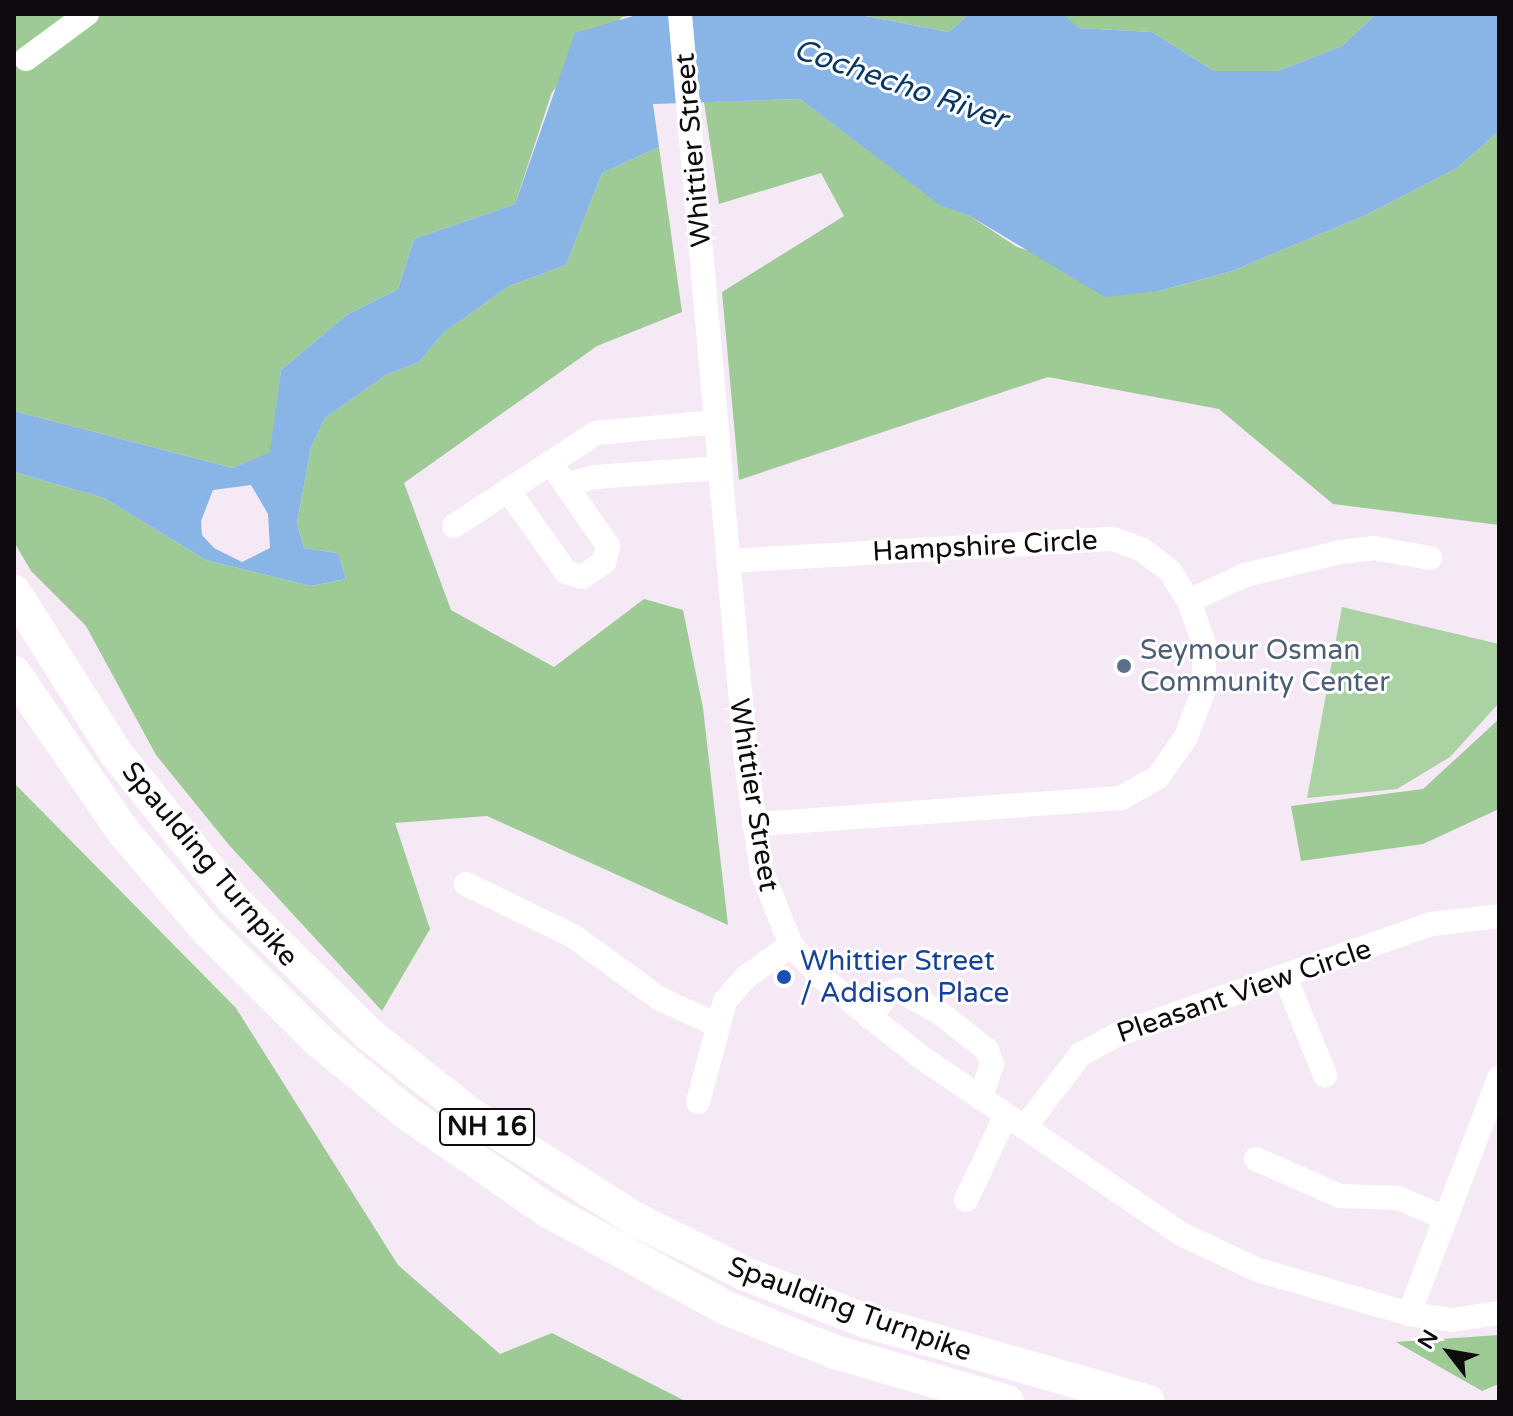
<!DOCTYPE html>
<html>
<head>
<meta charset="utf-8">
<style>
  body { margin:0 }
  #map { position:relative; width:1513px; height:1416px; overflow:hidden; background:#f6e9f6; font-family:"Varela Round",sans-serif }
  div>[style] { position:absolute }
  [style*='--x'] { left:calc(var(--x)*1px); top:calc(var(--y)*1px); width:calc(var(--w)*1px); rotate:calc(var(--a)*1deg) }
  .green>* { inset:0; background:#aad2a3 }
  .forest>* { inset:0; background:#9eca96 }
  .water>* { inset:0; background:#88b4e6 }
  .minor>* { height:24px; margin:-12px; padding:0 12px; transform-origin:12px; border-radius:12px; background:#fff }
  .highway>* { height:34px; margin:-17px; padding:0 17px; transform-origin:17px; border-radius:17px; background:#fff }
  .dots>* { width:22px; height:22px; translate:-50% -50%; box-sizing:border-box; border:4px solid #fff; border-radius:50% }
  span { translate:-50% -50%; white-space:nowrap; text-align:center; line-height:1.15; -webkit-text-stroke:6px #fff; paint-order:stroke }
  .shield-label span { padding:2px 6px; background:#fff; border:2px solid; border-radius:6px; -webkit-text-stroke-width:0 }
  .shield-label { font-size:26px; color:#0e0a0e; font-weight:700 }
  .street-label { font-size:28px; color:#0e0a0e }
  .service-label { font-size:28px; color:#4e5e75 }
  .left { translate:0 -50%; text-align:left }
  .transit-label { font-size:28px; color:#164399 }
  .water-label { font-size:30px; color:#073764; font-style:italic }
  .frame { position:absolute; inset:0; border:16px solid #0e0a0e; pointer-events:none }
  .north { position:absolute; left:1409px; top:1312px; width:80px; height:80px; -webkit-text-stroke:6px #fff; paint-order:stroke; rotate:301deg; font-size:22px; font-weight:700; line-height:32px; text-align:center; color:#0e0a0e }
  .north::after { content:''; display:block; margin:auto; width:28px; height:36px; background:#0e0a0e; clip-path:polygon(50% 0,100% 100%,50% 72%,0 100%) }
</style>
</head>
<body>
<div id="map">
  <div class="green">
    <div style="clip-path:polygon(1342px 607px,1499px 644px,1499px 703px,1450px 757px,1397px 789px,1307px 798px)"></div>
  </div>
  <div class="forest">
    <div style="clip-path:polygon(14px 14px,640px 14px,622px 17px,552px 92px,515px 204px,414px 239px,398px 289px,348px 314px,281px 370px,271px 452px,233px 468px,14px 411px)"></div>
    <div style="clip-path:polygon(855px 14px,969px 14px,949px 32px)"></div>
    <div style="clip-path:polygon(1064px 14px,1376px 14px,1342px 46px,1278px 71px,1214px 71px,1152px 32px,1077px 28px)"></div>
    <div style="clip-path:polygon(800px 99px,940px 204px,970px 216px,1017px 247px,1159px 291px,1232px 271px,1366px 215px,1457px 168px,1499px 131px,1499px 525px,1333px 504px,1219px 409px,1048px 377px,739px 480px,722px 292px,844px 216px,821px 173px,719px 204px,704px 102px)"></div>
    <div style="clip-path:polygon(659px 147px,682px 312px,597px 346px,404px 483px,451px 610px,554px 667px,644px 599px,683px 610px,703px 708px,728px 925px,487px 816px,395px 823px,430px 929px,382px 1011px,229px 845px,156px 755px,86px 626px,31px 571px,14px 542px,14px 472px,104px 498px,206px 560px,311px 586px,346px 579px,338px 553px,304px 548px,297px 523px,311px 447px,325px 418px,386px 375px,419px 362px,443px 333px,509px 286px,566px 265px,602px 173px)"></div>
    <div style="clip-path:polygon(1499px 719px,1499px 809px,1423px 844px,1301px 861px,1291px 806px,1423px 789px)"></div>
    <div style="clip-path:polygon(14px 783px,236px 1008px,398px 1265px,500px 1354px,552px 1333px,687px 1402px,14px 1402px)"></div>
    <div style="clip-path:polygon(1499px 1335px,1499px 1384px,1482px 1391px,1396px 1342px)"></div>
  </div>
  <div class="water">
    <div style="clip-path:polygon(evenodd,640px 14px,855px 14px,949px 32px,969px 14px,1064px 14px,1078px 28px,1152px 32px,1214px 71px,1278px 71px,1342px 46px,1376px 14px,1499px 14px,1499px 131px,1457px 168px,1366px 215px,1232px 271px,1159px 291px,1105px 297px,970px 216px,940px 205px,800px 99px,653px 104px,659px 147px,602px 173px,566px 265px,509px 286px,443px 333px,419px 362px,386px 375px,325px 418px,311px 447px,297px 523px,304px 548px,338px 553px,346px 579px,311px 586px,206px 560px,104px 498px,14px 472px,14px 411px,233px 468px,270px 452px,281px 370px,348px 314px,398px 289px,414px 239px,515px 204px,575px 33px,640px 14px,251px 485px,268px 514px,270px 548px,242px 562px,214px 548px,202px 535px,201px 521px,213px 490px,251px 485px)"></div>
  </div>
  <div class="minor">
    <div style="--x:680;--y:14;--w:749;--a:84.94"></div>
    <div style="--x:746;--y:760;--w:113;--a:81.9"></div>
    <div style="--x:762;--y:872;--w:79;--a:68.3"></div>
    <div style="--x:791;--y:945;--w:44;--a:46.8"></div>
    <div style="--x:821;--y:977;--w:124;--a:38.8"></div>
    <div style="--x:918;--y:1055;--w:320;--a:34.2"></div>
    <div style="--x:1183;--y:1235;--w:83;--a:25"></div>
    <div style="--x:1258;--y:1270;--w:157;--a:16.2"></div>
    <div style="--x:1409;--y:1314;--w:43;--a:7.9"></div>
    <div style="--x:1452;--y:1320;--w:48;--a:-8.5"></div>
    <div style="--x:26;--y:59;--w:76;--a:-36.4"></div>
    <div style="--x:565;--y:485;--w:31;--a:-15"></div>
    <div style="--x:595;--y:477;--w:126;--a:-4.1"></div>
    <div style="--x:508;--y:490;--w:100;--a:54.7"></div>
    <div style="--x:566;--y:572;--w:17;--a:17"></div>
    <div style="--x:582;--y:577;--w:27;--a:-34"></div>
    <div style="--x:604;--y:562;--w:16;--a:-76"></div>
    <div style="--x:608;--y:546;--w:102;--a:-124.6"></div>
    <div style="--x:454;--y:526;--w:170;--a:-33.2"></div>
    <div style="--x:596;--y:433;--w:121;--a:-5.2"></div>
    <div style="--x:728;--y:561;--w:386;--a:-3.3"></div>
    <div style="--x:1113;--y:539;--w:30;--a:20"></div>
    <div style="--x:1141;--y:549;--w:36;--a:37"></div>
    <div style="--x:1170;--y:571;--w:36;--a:58"></div>
    <div style="--x:1189;--y:601;--w:46;--a:70.8"></div>
    <div style="--x:1204;--y:644;--w:45;--a:90"></div>
    <div style="--x:1204;--y:689;--w:51;--a:110.6"></div>
    <div style="--x:1186;--y:737;--w:49;--a:125"></div>
    <div style="--x:1158;--y:777;--w:43;--a:150.4"></div>
    <div style="--x:1121;--y:798;--w:368;--a:175.9"></div>
    <div style="--x:1189;--y:601;--w:62;--a:-24.9"></div>
    <div style="--x:1245;--y:575;--w:99;--a:-13.5"></div>
    <div style="--x:1341;--y:552;--w:33;--a:-7"></div>
    <div style="--x:1374;--y:548;--w:57;--a:10.1"></div>
    <div style="--x:466;--y:884;--w:119;--a:25.9"></div>
    <div style="--x:573;--y:936;--w:107;--a:35.9"></div>
    <div style="--x:660;--y:999;--w:60;--a:24.4"></div>
    <div style="--x:1286;--y:979;--w:104;--a:67.9"></div>
    <div style="--x:869;--y:1017;--w:31;--a:-50"></div>
    <div style="--x:889;--y:993;--w:10;--a:-17"></div>
    <div style="--x:899;--y:990;--w:47;--a:29.3"></div>
    <div style="--x:940;--y:1013;--w:60;--a:38.2"></div>
    <div style="--x:987;--y:1050;--w:15;--a:70"></div>
    <div style="--x:992;--y:1064;--w:36;--a:109"></div>
    <div style="--x:698;--y:1102;--w:105;--a:-75"></div>
    <div style="--x:725;--y:1001;--w:32;--a:-49"></div>
    <div style="--x:746;--y:977;--w:55;--a:-35.4"></div>
    <div style="--x:1025;--y:1127;--w:92;--a:-52.5"></div>
    <div style="--x:1081;--y:1054;--w:40;--a:-28"></div>
    <div style="--x:1116;--y:1035;--w:335;--a:-19.4"></div>
    <div style="--x:1432;--y:924;--w:67;--a:-6.8"></div>
    <div style="--x:1256;--y:1159;--w:92;--a:23.8"></div>
    <div style="--x:1340;--y:1196;--w:58;--a:2"></div>
    <div style="--x:1398;--y:1198;--w:49;--a:22.9"></div>
    <div style="--x:966;--y:1200;--w:94;--a:-64.8"></div>
    <div style="--x:1409;--y:1314;--w:253;--a:-69.1"></div>
  </div>
  <div class="highway">
    <div style="--x:14;--y:592;--w:189;--a:57.7"></div>
    <div style="--x:115;--y:752;--w:191;--a:51.4"></div>
    <div style="--x:234;--y:901;--w:191;--a:44.6"></div>
    <div style="--x:370;--y:1035;--w:129;--a:38.4"></div>
    <div style="--x:471;--y:1115;--w:192;--a:32.4"></div>
    <div style="--x:633;--y:1218;--w:128;--a:26.4"></div>
    <div style="--x:748;--y:1275;--w:127;--a:21.3"></div>
    <div style="--x:866;--y:1321;--w:293;--a:16"></div>
    <div style="--x:14;--y:673;--w:192;--a:55.4"></div>
    <div style="--x:123;--y:831;--w:128;--a:49.7"></div>
    <div style="--x:206;--y:929;--w:159;--a:44.7"></div>
    <div style="--x:319;--y:1041;--w:110;--a:39.5"></div>
    <div style="--x:404;--y:1111;--w:174;--a:34.7"></div>
    <div style="--x:547;--y:1210;--w:204;--a:28.7"></div>
    <div style="--x:726;--y:1308;--w:118;--a:22"></div>
    <div style="--x:835;--y:1352;--w:179;--a:16.2"></div>
  </div>
  <div class="dots">
    <div style="left:1124px;top:666px;background:#5c6f8a"></div>
    <div style="left:784px;top:977px;background:#1a4fb4"></div>
  </div>
  <div class="shield-label">
    <span style="left:487px;top:1127px">NH 16</span>
  </div>
  <div class="street-label">
    <span style="left:693px;top:150px;rotate:-95deg">Whittier Street</span>
    <span style="left:985px;top:546px;rotate:-3deg">Hampshire Circle</span>
    <span style="left:754px;top:795px;rotate:81deg">Whittier Street</span>
    <span style="left:210px;top:864px;rotate:50deg">Spaulding Turnpike</span>
    <span style="left:1244px;top:991px;rotate:-19deg">Pleasant View Circle</span>
    <span style="left:850px;top:1309px;rotate:20deg">Spaulding Turnpike</span>
  </div>
  <div class="service-label">
    <span class="left" style="left:1140px;top:666px">Seymour Osman<br>Community Center</span>
  </div>
  <div class="transit-label">
    <span class="left" style="left:800px;top:977px">Whittier Street<br>/ Addison Place</span>
  </div>
  <div class="water-label">
    <span style="left:900px;top:85px;rotate:19deg">Cochecho River</span>
  </div>
  <div class="frame"></div>
  <div class="north">N</div>
</div>
</body>
</html>
